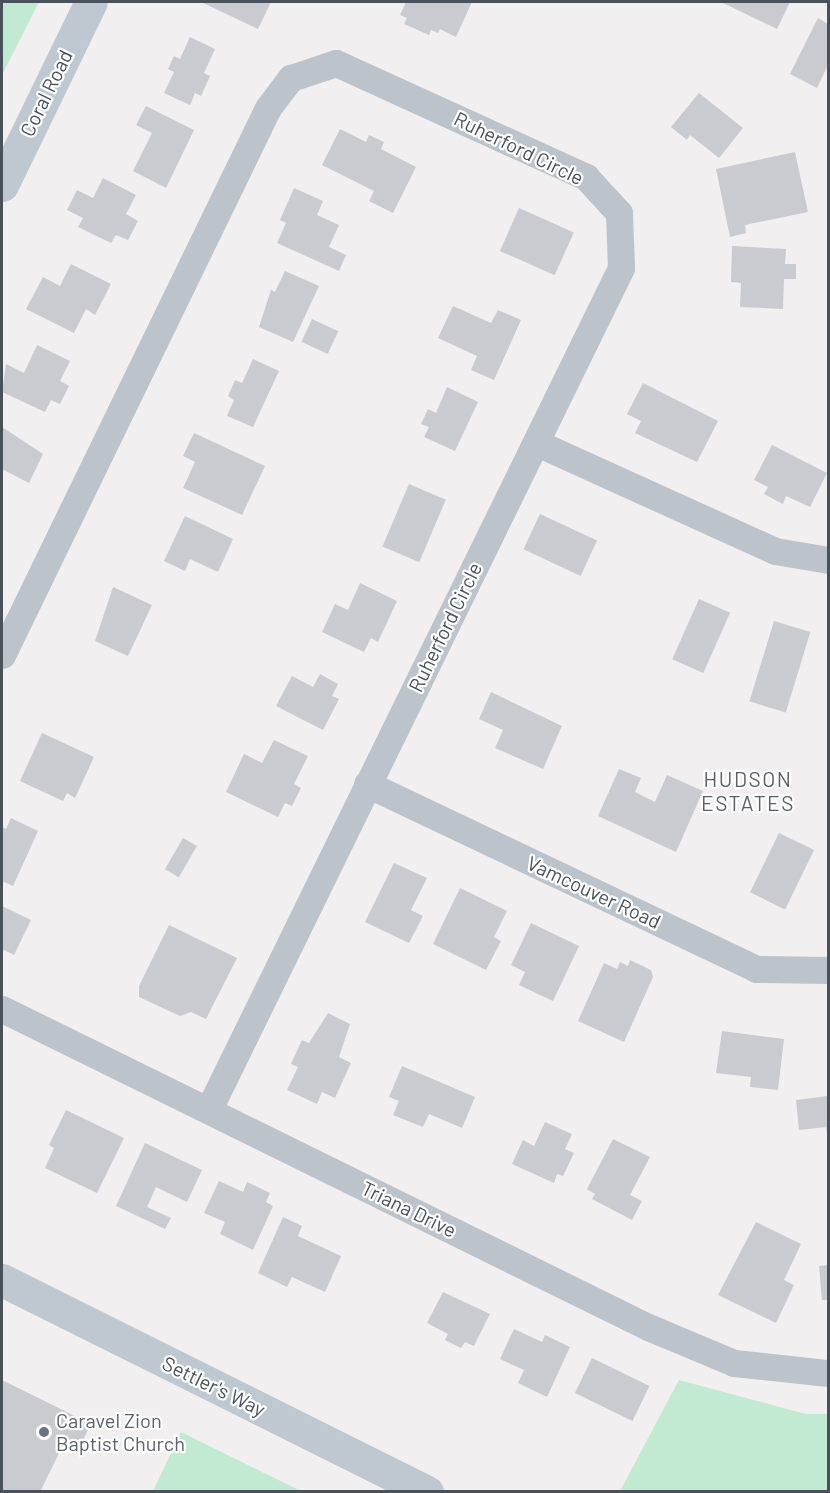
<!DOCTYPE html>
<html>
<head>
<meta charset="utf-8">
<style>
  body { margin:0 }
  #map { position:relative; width:830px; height:1493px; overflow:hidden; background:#f1efef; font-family:Barlow,sans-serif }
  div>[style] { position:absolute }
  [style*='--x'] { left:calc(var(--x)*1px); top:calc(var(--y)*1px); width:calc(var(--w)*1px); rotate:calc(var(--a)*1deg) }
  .green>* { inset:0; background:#c2ead2 }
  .building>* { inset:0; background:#c9cbd1; transform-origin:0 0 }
  .street>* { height:27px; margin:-13.5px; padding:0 13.5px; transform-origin:13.5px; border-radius:13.5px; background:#bcc3ca }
  .secondary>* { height:33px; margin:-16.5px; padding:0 16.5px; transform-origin:16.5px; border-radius:16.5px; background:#bfc7d1 }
  .dots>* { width:16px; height:16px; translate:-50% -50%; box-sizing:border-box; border:3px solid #fff; border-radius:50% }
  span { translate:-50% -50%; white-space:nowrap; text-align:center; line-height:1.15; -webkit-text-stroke:4.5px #fff; paint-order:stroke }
  .street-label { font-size:20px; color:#49525a }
  .worship-label { font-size:20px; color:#5b616d }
  .left { translate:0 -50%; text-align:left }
  .neighbourhood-label { font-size:21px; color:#5c5f63; letter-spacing:1.5px }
  .frame { position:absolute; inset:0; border:3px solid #49525a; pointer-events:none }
</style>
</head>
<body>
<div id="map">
  <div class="green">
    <div style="clip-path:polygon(2px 2px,39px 2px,2px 75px)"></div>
    <div style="clip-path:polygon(679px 1380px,806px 1414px,828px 1414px,828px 1491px,620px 1491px)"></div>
    <div style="clip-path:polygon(181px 1432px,301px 1491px,153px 1491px)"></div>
  </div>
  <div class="building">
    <div style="clip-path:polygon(201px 2px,271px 2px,258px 29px)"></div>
    <div style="clip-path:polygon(406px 2px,472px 2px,456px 37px,440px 29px,438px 33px,431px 30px,429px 35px,404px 24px,407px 18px,400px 15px)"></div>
    <div style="clip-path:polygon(721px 2px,790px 2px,777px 29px)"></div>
    <div style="clip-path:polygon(818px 18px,828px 24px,828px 65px,817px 88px,790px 74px)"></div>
    <div style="clip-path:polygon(190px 37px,215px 49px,204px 73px,210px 76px,201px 96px,195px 93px,190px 105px,164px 93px,174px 72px,168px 69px,174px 56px,180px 59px)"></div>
    <div style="clip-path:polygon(699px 93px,743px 128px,719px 158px,690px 135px,687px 140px,671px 127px)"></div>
    <div style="clip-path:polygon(146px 106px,194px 130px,166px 188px,133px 171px,152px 133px,136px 125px)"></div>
    <div style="clip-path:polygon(340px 129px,366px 142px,369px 135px,384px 142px,381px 149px,416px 167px,393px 213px,369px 201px,374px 191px,322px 165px)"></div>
    <div style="clip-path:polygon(795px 152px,808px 212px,745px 225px,746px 233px,730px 237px,716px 169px)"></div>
    <div style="clip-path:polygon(103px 178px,136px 195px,126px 214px,138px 221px,128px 240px,116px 235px,111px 243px,78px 227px,83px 218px,67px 210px,77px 190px,93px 198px)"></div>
    <div style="clip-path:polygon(294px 188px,323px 201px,317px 215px,339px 225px,329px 247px,346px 255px,339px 271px,277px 243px,286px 223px,280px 220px)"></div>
    <div style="left:519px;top:208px;width:60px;height:47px;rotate:24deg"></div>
    <div style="clip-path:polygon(732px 246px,786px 249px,785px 264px,796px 264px,796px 279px,784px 279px,783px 309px,740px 307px,741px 283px,731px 282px)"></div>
    <div style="clip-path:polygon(71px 264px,111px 284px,95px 315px,86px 309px,74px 333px,26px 309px,43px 277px,60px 286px)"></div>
    <div style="clip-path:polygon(285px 271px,319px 286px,293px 342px,259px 327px,271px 290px,275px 292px)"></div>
    <div style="clip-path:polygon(453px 306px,491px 323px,498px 310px,521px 320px,494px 380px,471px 370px,477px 356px,438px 338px)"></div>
    <div style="left:312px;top:319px;width:29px;height:25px;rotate:25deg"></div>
    <div style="clip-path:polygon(37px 345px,70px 361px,60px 381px,69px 386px,60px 404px,51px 400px,45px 412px,2px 392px,6px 364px,24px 373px)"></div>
    <div style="clip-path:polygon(253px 359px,279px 371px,253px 427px,227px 416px,234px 400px,228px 396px,235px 380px,242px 383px)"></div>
    <div style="clip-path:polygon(643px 383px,718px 421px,697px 462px,635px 433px,641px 421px,627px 414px)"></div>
    <div style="clip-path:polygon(447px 387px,478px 402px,455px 451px,424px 437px,429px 427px,421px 424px,428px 409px,436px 413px)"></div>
    <div style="clip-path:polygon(2px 427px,43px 454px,29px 483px,2px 469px)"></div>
    <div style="clip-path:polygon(194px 433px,265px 466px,242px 515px,183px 488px,195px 462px,183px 456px)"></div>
    <div style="clip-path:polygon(772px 445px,827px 473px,810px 507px,786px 496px,783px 504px,764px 494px,768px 487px,754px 480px)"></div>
    <div style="left:409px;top:484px;width:40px;height:68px;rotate:23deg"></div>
    <div style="left:540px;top:514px;width:63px;height:39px;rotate:25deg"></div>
    <div style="clip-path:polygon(185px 516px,233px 539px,218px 572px,190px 559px,185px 571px,164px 561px)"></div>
    <div style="clip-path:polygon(360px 583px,397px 601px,378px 642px,371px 638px,364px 652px,322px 632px,335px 604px,348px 610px)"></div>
    <div style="clip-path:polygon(113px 587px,152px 605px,128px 656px,95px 641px)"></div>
    <div style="left:699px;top:599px;width:34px;height:66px;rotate:24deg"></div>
    <div style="left:774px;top:621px;width:38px;height:84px;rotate:17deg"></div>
    <div style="clip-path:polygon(320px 674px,338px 684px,332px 696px,339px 699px,323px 730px,276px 706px,292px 676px,313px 687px)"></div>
    <div style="clip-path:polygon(491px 692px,562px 726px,543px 769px,495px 748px,503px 730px,479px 719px)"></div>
    <div style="clip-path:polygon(42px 733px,94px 757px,75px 798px,67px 793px,63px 801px,20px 781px)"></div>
    <div style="clip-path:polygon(274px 740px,308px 756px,294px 784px,301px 788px,292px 806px,285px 803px,278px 817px,226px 792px,244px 754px,262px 763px)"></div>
    <div style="clip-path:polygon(619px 769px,641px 778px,635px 792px,655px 802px,667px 775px,703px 791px,676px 852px,598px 816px)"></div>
    <div style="clip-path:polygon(11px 818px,38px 831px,13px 886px,2px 881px,2px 827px,6px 829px)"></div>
    <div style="left:779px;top:833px;width:39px;height:66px;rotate:26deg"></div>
    <div style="left:183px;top:838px;width:16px;height:36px;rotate:30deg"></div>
    <div style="clip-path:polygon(394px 863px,427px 878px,411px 910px,423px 916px,409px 943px,365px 922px)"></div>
    <div style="clip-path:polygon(460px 888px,507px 911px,494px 937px,501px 941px,486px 970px,433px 944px)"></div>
    <div style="clip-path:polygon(2px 906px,31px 920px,14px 955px,2px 949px)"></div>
    <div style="clip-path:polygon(531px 923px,579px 946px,553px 1001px,519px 985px,525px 972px,511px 965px)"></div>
    <div style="clip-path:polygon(169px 925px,237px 958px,206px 1019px,191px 1012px,180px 1016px,139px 997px,139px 986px)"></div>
    <div style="clip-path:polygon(630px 960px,651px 970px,653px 977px,624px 1042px,578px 1021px,604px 963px,617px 969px,620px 962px,628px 966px)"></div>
    <div style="clip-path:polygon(328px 1013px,350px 1024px,339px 1057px,351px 1063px,335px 1098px,322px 1092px,317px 1104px,287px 1090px,298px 1067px,291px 1064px,302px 1040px,309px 1043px)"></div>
    <div style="clip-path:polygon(722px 1031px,784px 1039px,778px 1090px,750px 1087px,751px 1077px,716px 1073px)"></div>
    <div style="clip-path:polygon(402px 1066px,475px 1097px,462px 1128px,429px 1114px,423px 1127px,393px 1115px,399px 1101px,389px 1097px)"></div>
    <div style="clip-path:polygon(828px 1096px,828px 1136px,826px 1127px,799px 1130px,796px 1100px)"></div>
    <div style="clip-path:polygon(66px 1110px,124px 1138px,97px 1193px,45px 1168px,54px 1148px,49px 1145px)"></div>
    <div style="clip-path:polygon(545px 1122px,572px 1134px,565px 1149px,574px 1153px,563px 1176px,557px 1174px,554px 1183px,512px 1164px,523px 1140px,534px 1146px)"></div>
    <div style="clip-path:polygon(613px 1139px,650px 1157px,630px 1195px,642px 1201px,632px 1220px,592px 1199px,595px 1194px,587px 1189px)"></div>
    <div style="clip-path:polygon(145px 1143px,202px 1170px,187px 1202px,156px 1187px,147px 1207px,171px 1218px,165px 1229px,116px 1206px)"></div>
    <div style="clip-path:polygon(219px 1181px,243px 1192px,247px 1182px,270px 1193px,266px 1202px,273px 1206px,253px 1250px,220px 1234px,225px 1222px,204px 1213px)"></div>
    <div style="clip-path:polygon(283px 1217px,302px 1226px,298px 1236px,341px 1256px,325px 1292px,292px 1277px,287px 1287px,258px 1273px)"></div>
    <div style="clip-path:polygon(756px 1222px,801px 1244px,784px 1280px,794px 1285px,776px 1323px,718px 1295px)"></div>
    <div style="clip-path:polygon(828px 1265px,828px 1300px,822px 1300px,819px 1266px)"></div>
    <div style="clip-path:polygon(443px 1292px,490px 1314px,474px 1346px,465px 1342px,461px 1348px,445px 1340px,448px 1334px,427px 1323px)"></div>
    <div style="clip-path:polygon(514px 1329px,542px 1342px,545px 1335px,570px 1347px,547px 1397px,518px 1383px,524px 1370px,500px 1359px)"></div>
    <div style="left:592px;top:1358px;width:64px;height:39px;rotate:26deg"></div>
    <div style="clip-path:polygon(2px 1380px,91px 1424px,80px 1446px,66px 1439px,40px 1492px,2px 1492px)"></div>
  </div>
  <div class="street">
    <div style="--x:537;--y:443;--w:261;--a:24.4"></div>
    <div style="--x:775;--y:551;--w:54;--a:9.6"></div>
    <div style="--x:2;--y:655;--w:608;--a:-64.07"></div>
    <div style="--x:268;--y:108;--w:38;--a:-53"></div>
    <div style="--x:291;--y:78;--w:47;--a:-18.4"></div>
    <div style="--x:336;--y:63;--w:275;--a:24.5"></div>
    <div style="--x:586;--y:177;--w:49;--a:47.5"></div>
    <div style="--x:619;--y:213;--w:55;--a:87.9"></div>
    <div style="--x:621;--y:268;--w:936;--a:116.1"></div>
    <div style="--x:367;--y:784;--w:431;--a:25.4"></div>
    <div style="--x:756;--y:969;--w:72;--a:0.8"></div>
    <div style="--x:2;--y:1009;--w:720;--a:26.21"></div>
    <div style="--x:648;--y:1327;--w:93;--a:22.7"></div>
    <div style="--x:734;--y:1363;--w:95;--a:6.1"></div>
  </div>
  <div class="secondary">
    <div style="--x:2;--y:185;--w:203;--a:-64.1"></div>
    <div style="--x:2;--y:1280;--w:475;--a:26.5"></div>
  </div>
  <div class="dots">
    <div style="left:44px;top:1432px;background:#6b7280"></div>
  </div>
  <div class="street-label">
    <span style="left:46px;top:93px;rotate:-64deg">Coral Road</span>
    <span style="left:519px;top:148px;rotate:26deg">Ruherford Circle</span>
    <span style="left:445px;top:627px;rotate:-64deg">Ruherford Circle</span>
    <span style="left:594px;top:892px;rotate:25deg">Vamcouver Road</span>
    <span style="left:409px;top:1209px;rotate:26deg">Triana Drive</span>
    <span style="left:214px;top:1386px;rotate:26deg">Settler's Way</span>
  </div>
  <div class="worship-label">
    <span class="left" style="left:56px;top:1432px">Caravel Zion<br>Baptist Church</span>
  </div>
  <div class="neighbourhood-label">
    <span style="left:748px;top:791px">HUDSON<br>ESTATES</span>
  </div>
  <div class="frame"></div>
</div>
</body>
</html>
